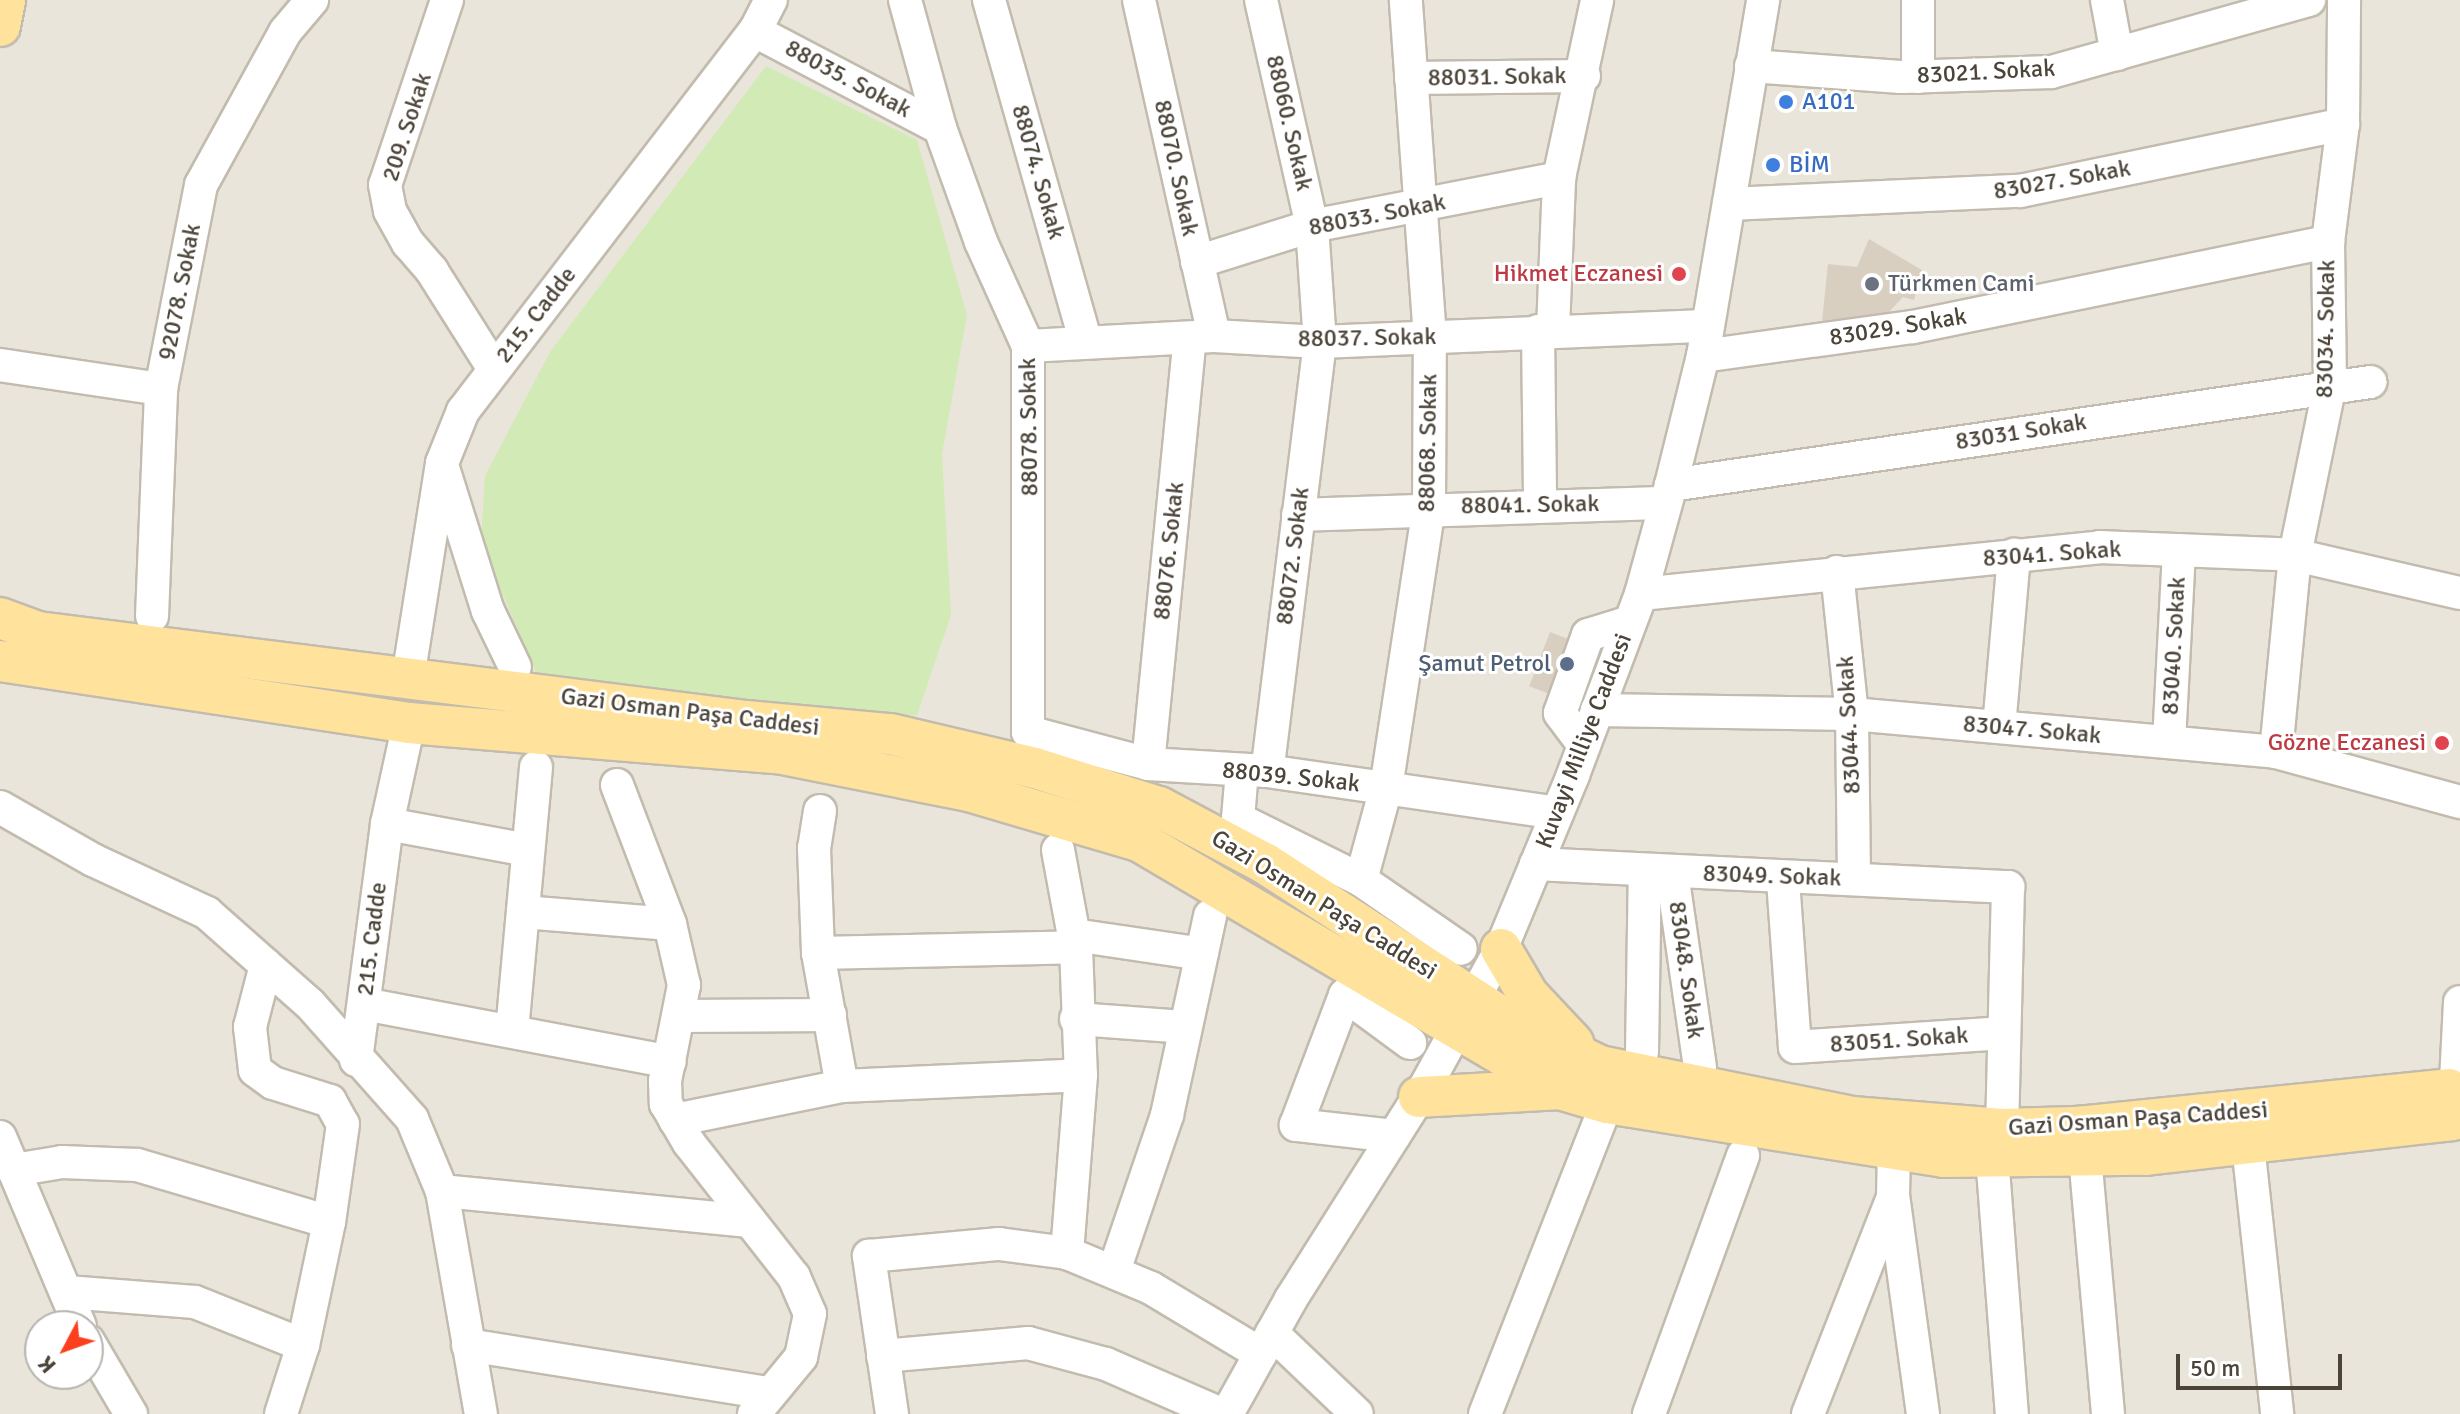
<!DOCTYPE html>
<html>
<head>
<meta charset="utf-8">
<style>
  body { margin:0 }
  #map { position:relative; width:2460px; height:1414px; overflow:hidden; background:#f6f3ec; font-family:Signika,sans-serif }
  div>[style] { position:absolute }
  [style*='--x'] { left:calc(var(--x)*1px); top:calc(var(--y)*1px); width:calc(var(--w)*1px); rotate:calc(var(--a)*1deg) }
  .residential>* { inset:0; background:#eae5da }
  .green>* { inset:0; background:#d2eab5 }
  .building>* { inset:0; background:#d8cfc1; transform-origin:0 0 }
  .roads { filter:drop-shadow(2px 0 #c2bbae) drop-shadow(-2px 0 #c2bbae) drop-shadow(0 2px #c2bbae) drop-shadow(0 -2px #c2bbae) }
  .minor>* { height:32px; margin:-16px; padding:0 16px; transform-origin:16px; border-radius:16px; background:#fff }
  .major>* { height:40px; margin:-20px; padding:0 20px; transform-origin:20px; border-radius:20px; background:#ffe39c }
  .dots>* { width:22px; height:22px; translate:-50% -50%; box-sizing:border-box; border:4px solid #fff; border-radius:50% }
  span { translate:-50% -50%; white-space:nowrap; text-align:center; line-height:1.15; -webkit-text-stroke:6px #fff; paint-order:stroke }
  .street-label { font-size:24px; color:#4b4439 }
  .shop-label { font-size:24px; color:#366cbe }
  .left { translate:0 -50%; text-align:left }
  .health-label { font-size:24px; color:#be3a42 }
  .right { translate:-100% -50%; text-align:right }
  .worship-label { font-size:24px; color:#5b616d }
  .service-label { font-size:24px; color:#4e5e75 }
  .north { position:absolute; left:24px; top:1310px; width:80px; height:80px; box-sizing:border-box; background:#fff; border:2px solid #b7b4b0; border-radius:50%; rotate:229deg; font-size:22px; font-weight:700; line-height:32px; text-align:center; color:#4b4439 }
  .north::after { content:''; display:block; margin:auto; width:28px; height:36px; background:#fc3f1d; clip-path:polygon(50% 0,100% 100%,50% 72%,0 100%) }
  .scale { position:absolute; left:2176px; top:1354px; width:166px; height:36px; box-sizing:border-box; border:4px solid #4b4439; border-top:0; padding-left:10px; font-size:24px; line-height:28px; white-space:nowrap; color:#4b4439; -webkit-text-stroke:6px #fff; paint-order:stroke }
</style>
</head>
<body>
<div id="map">
  <div class="residential">
    <div style="clip-path:polygon(evenodd,0 0,2460px 0,2460px 1414px,0 1414px,0 0,40px 1326px,88px 1326px,88px 1374px,40px 1374px,40px 1326px)"></div>
  </div>
  <div class="green">
    <div style="clip-path:polygon(766px 66px,917px 140px,967px 315px,942px 454px,951px 615px,917px 715px,817px 718px,537px 675px,481px 543px,485px 476px,550px 352px)"></div>
  </div>
  <div class="building">
    <div style="clip-path:polygon(1869px 239px,1922px 270px,1914px 300px,1903px 297px,1888px 313px,1822px 321px,1828px 264px,1857px 267px)"></div>
    <div style="left:1550px;top:632px;width:49px;height:58px;rotate:21deg"></div>
  </div>
  <div class="roads">
    <div class="minor">
      <div style="--x:447;--y:0;--w:195;--a:108.5"></div>
      <div style="--x:385;--y:185;--w:26;--a:79"></div>
      <div style="--x:390;--y:211;--w:37;--a:61"></div>
      <div style="--x:408;--y:243;--w:37;--a:49"></div>
      <div style="--x:432;--y:271;--w:116;--a:57.7"></div>
      <div style="--x:905;--y:0;--w:133;--a:74.7"></div>
      <div style="--x:940;--y:128;--w:121;--a:70.2"></div>
      <div style="--x:981;--y:242;--w:114;--a:65.7"></div>
      <div style="--x:1028;--y:346;--w:386;--a:90"></div>
      <div style="--x:1028;--y:732;--w:124;--a:14.9"></div>
      <div style="--x:1148;--y:764;--w:119;--a:3.4"></div>
      <div style="--x:1267;--y:771;--w:293;--a:8.2"></div>
      <div style="--x:989;--y:0;--w:356;--a:74.2"></div>
      <div style="--x:1139;--y:0;--w:344;--a:77.4"></div>
      <div style="--x:1261;--y:0;--w:232;--a:77.3"></div>
      <div style="--x:1312;--y:226;--w:116;--a:86.1"></div>
      <div style="--x:1320;--y:342;--w:432;--a:97"></div>
      <div style="--x:2107;--y:0;--w:55;--a:79.5"></div>
      <div style="--x:755;--y:31;--w:209;--a:27.7"></div>
      <div style="--x:1751;--y:66;--w:150;--a:4.2"></div>
      <div style="--x:1901;--y:77;--w:150;--a:-1.9"></div>
      <div style="--x:2051;--y:72;--w:268;--a:-15.6"></div>
      <div style="--x:1918;--y:77;--w:77;--a:-90"></div>
      <div style="--x:1411;--y:78;--w:173;--a:-0.7"></div>
      <div style="--x:1729;--y:204;--w:291;--a:-2.6"></div>
      <div style="--x:2020;--y:191;--w:330;--a:-11.7"></div>
      <div style="--x:1197;--y:262;--w:121;--a:-17.4"></div>
      <div style="--x:1312;--y:226;--w:252;--a:-11"></div>
      <div style="--x:1553;--y:330;--w:152;--a:-87.7"></div>
      <div style="--x:1559;--y:178;--w:182;--a:-77.9"></div>
      <div style="--x:1538;--y:331;--w:174;--a:89.3"></div>
      <div style="--x:1028;--y:346;--w:186;--a:-3.1"></div>
      <div style="--x:1214;--y:336;--w:106;--a:3.2"></div>
      <div style="--x:1320;--y:342;--w:385;--a:-2.4"></div>
      <div style="--x:1703;--y:356;--w:212;--a:-7.9"></div>
      <div style="--x:1913;--y:327;--w:424;--a:-11.6"></div>
      <div style="--x:0;--y:365;--w:163;--a:8.5"></div>
      <div style="--x:444;--y:471;--w:147;--a:72.6"></div>
      <div style="--x:488;--y:611;--w:62;--a:64.3"></div>
      <div style="--x:1671;--y:485;--w:707;--a:-8.38"></div>
      <div style="--x:1298;--y:515;--w:368;--a:-1.9"></div>
      <div style="--x:1837;--y:572;--w:143;--a:84"></div>
      <div style="--x:1852;--y:714;--w:165;--a:89.3"></div>
      <div style="--x:1641;--y:594;--w:461;--a:-5.8"></div>
      <div style="--x:2100;--y:547;--w:195;--a:2.3"></div>
      <div style="--x:2295;--y:555;--w:169;--a:13"></div>
      <div style="--x:152;--y:616;--w:227;--a:-87.7"></div>
      <div style="--x:161;--y:389;--w:208;--a:-78.9"></div>
      <div style="--x:201;--y:185;--w:175;--a:-61.2"></div>
      <div style="--x:285;--y:32;--w:42;--a:-49.8"></div>
      <div style="--x:408;--y:678;--w:218;--a:-81"></div>
      <div style="--x:442;--y:463;--w:56;--a:-68"></div>
      <div style="--x:463;--y:411;--w:479;--a:-52.5"></div>
      <div style="--x:755;--y:31;--w:35;--a:-63"></div>
      <div style="--x:1597;--y:710;--w:255;--a:0.9"></div>
      <div style="--x:1852;--y:714;--w:426;--a:5.1"></div>
      <div style="--x:2276;--y:752;--w:191;--a:15.2"></div>
      <div style="--x:1999;--y:727;--w:173;--a:-85"></div>
      <div style="--x:2169;--y:742;--w:192;--a:-87"></div>
      <div style="--x:1584;--y:745;--w:40;--a:-127"></div>
      <div style="--x:1560;--y:713;--w:83;--a:-70.3"></div>
      <div style="--x:1588;--y:635;--w:44;--a:-17.2"></div>
      <div style="--x:2276;--y:752;--w:198;--a:-84.5"></div>
      <div style="--x:2295;--y:555;--w:175;--a:-78.4"></div>
      <div style="--x:2330;--y:384;--w:142;--a:-90.8"></div>
      <div style="--x:2328;--y:242;--w:119;--a:-82.8"></div>
      <div style="--x:2343;--y:124;--w:124;--a:-89.5"></div>
      <div style="--x:1148;--y:764;--w:428;--a:-84.4"></div>
      <div style="--x:1242;--y:770;--w:49;--a:94.7"></div>
      <div style="--x:1238;--y:819;--w:137;--a:26.4"></div>
      <div style="--x:1361;--y:880;--w:121;--a:34.6"></div>
      <div style="--x:617;--y:785;--w:149;--a:69.1"></div>
      <div style="--x:670;--y:924;--w:63;--a:77.1"></div>
      <div style="--x:684;--y:985;--w:98;--a:101.2"></div>
      <div style="--x:665;--y:1081;--w:23;--a:88"></div>
      <div style="--x:666;--y:1104;--w:45;--a:59.5"></div>
      <div style="--x:689;--y:1143;--w:170;--a:51.9"></div>
      <div style="--x:794;--y:1277;--w:40;--a:66.6"></div>
      <div style="--x:810;--y:1314;--w:44;--a:101.8"></div>
      <div style="--x:801;--y:1357;--w:74;--a:129.5"></div>
      <div style="--x:0;--y:807;--w:107;--a:29.7"></div>
      <div style="--x:93;--y:860;--w:126;--a:24.9"></div>
      <div style="--x:207;--y:913;--w:137;--a:41.5"></div>
      <div style="--x:310;--y:1004;--w:154;--a:48.4"></div>
      <div style="--x:412;--y:1119;--w:78;--a:67.4"></div>
      <div style="--x:442;--y:1191;--w:226;--a:80.1"></div>
      <div style="--x:820;--y:811;--w:37;--a:99"></div>
      <div style="--x:814;--y:848;--w:105;--a:87.8"></div>
      <div style="--x:818;--y:953;--w:135;--a:79.8"></div>
      <div style="--x:387;--y:824;--w:142;--a:10.5"></div>
      <div style="--x:1058;--y:850;--w:99;--a:79.5"></div>
      <div style="--x:1076;--y:947;--w:128;--a:87.8"></div>
      <div style="--x:1081;--y:1075;--w:179;--a:94.5"></div>
      <div style="--x:1536;--y:864;--w:473;--a:2.8"></div>
      <div style="--x:2008;--y:887;--w:242;--a:91.4"></div>
      <div style="--x:1672;--y:873;--w:196;--a:81.8"></div>
      <div style="--x:1361;--y:880;--w:95;--a:-74.8"></div>
      <div style="--x:1386;--y:788;--w:284;--a:-81.3"></div>
      <div style="--x:1429;--y:507;--w:169;--a:-89.7"></div>
      <div style="--x:1430;--y:338;--w:339;--a:-94.1"></div>
      <div style="--x:1783;--y:880;--w:167;--a:85.9"></div>
      <div style="--x:1795;--y:1047;--w:209;--a:-3.8"></div>
      <div style="--x:524;--y:912;--w:146;--a:4.7"></div>
      <div style="--x:1074;--y:935;--w:129;--a:8.4"></div>
      <div style="--x:818;--y:953;--w:258;--a:-1.3"></div>
      <div style="--x:266;--y:965;--w:64;--a:104.5"></div>
      <div style="--x:250;--y:1027;--w:43;--a:83.4"></div>
      <div style="--x:255;--y:1070;--w:22;--a:36"></div>
      <div style="--x:273;--y:1083;--w:60;--a:17.5"></div>
      <div style="--x:330;--y:1101;--w:26;--a:61"></div>
      <div style="--x:343;--y:1124;--w:99;--a:98.1"></div>
      <div style="--x:329;--y:1222;--w:126;--a:101.9"></div>
      <div style="--x:303;--y:1345;--w:72;--a:107.7"></div>
      <div style="--x:364;--y:1004;--w:311;--a:10.7"></div>
      <div style="--x:681;--y:1016;--w:149;--a:-0.4"></div>
      <div style="--x:1076;--y:1019;--w:109;--a:4.2"></div>
      <div style="--x:512;--y:1031;--w:265;--a:-84.8"></div>
      <div style="--x:1642;--y:1052;--w:181;--a:-89.1"></div>
      <div style="--x:356;--y:1060;--w:238;--a:-82.5"></div>
      <div style="--x:387;--y:824;--w:103;--a:-77.7"></div>
      <div style="--x:2456;--y:1081;--w:79;--a:-87.1"></div>
      <div style="--x:675;--y:1120;--w:170;--a:-11.5"></div>
      <div style="--x:842;--y:1086;--w:239;--a:-2.6"></div>
      <div style="--x:1394;--y:1136;--w:99;--a:-173.6"></div>
      <div style="--x:1296;--y:1125;--w:139;--a:-69.3"></div>
      <div style="--x:1345;--y:995;--w:81;--a:36.4"></div>
      <div style="--x:0;--y:1137;--w:205;--a:67.1"></div>
      <div style="--x:2248;--y:1145;--w:271;--a:83.8"></div>
      <div style="--x:1894;--y:1149;--w:46;--a:91.2"></div>
      <div style="--x:1893;--y:1195;--w:221;--a:82.2"></div>
      <div style="--x:1992;--y:1156;--w:259;--a:85.6"></div>
      <div style="--x:2085;--y:1156;--w:259;--a:84.9"></div>
      <div style="--x:14;--y:1170;--w:49;--a:-9.5"></div>
      <div style="--x:62;--y:1162;--w:75;--a:2.3"></div>
      <div style="--x:137;--y:1165;--w:200;--a:16.5"></div>
      <div style="--x:442;--y:1191;--w:308;--a:5.6"></div>
      <div style="--x:1114;--y:1271;--w:165;--a:-71.2"></div>
      <div style="--x:1167;--y:1115;--w:204;--a:-77.8"></div>
      <div style="--x:67;--y:1292;--w:128;--a:4.5"></div>
      <div style="--x:195;--y:1302;--w:116;--a:21.7"></div>
      <div style="--x:1272;--y:1333;--w:117;--a:43.6"></div>
      <div style="--x:88;--y:1341;--w:85;--a:59.5"></div>
      <div style="--x:468;--y:1345;--w:305;--a:9.1"></div>
      <div style="--x:883;--y:1356;--w:146;--a:-5.1"></div>
      <div style="--x:1028;--y:1343;--w:81;--a:15.1"></div>
      <div style="--x:1106;--y:1364;--w:125;--a:23.5"></div>
      <div style="--x:892;--y:1414;--w:160;--a:-98.3"></div>
      <div style="--x:869;--y:1256;--w:131;--a:-5.3"></div>
      <div style="--x:999;--y:1244;--w:69;--a:7.5"></div>
      <div style="--x:1067;--y:1253;--w:91;--a:22.6"></div>
      <div style="--x:1151;--y:1288;--w:128;--a:31"></div>
      <div style="--x:1227;--y:1414;--w:132;--a:-60.9"></div>
      <div style="--x:1291;--y:1299;--w:249;--a:-57.7"></div>
      <div style="--x:1424;--y:1089;--w:160;--a:-61.2"></div>
      <div style="--x:1501;--y:949;--w:188;--a:-67.5"></div>
      <div style="--x:1573;--y:775;--w:193;--a:-69.4"></div>
      <div style="--x:1641;--y:594;--w:113;--a:-74.6"></div>
      <div style="--x:1671;--y:485;--w:133;--a:-76.1"></div>
      <div style="--x:1703;--y:356;--w:361;--a:-80.4"></div>
      <div style="--x:1485;--y:1414;--w:334;--a:-68.6"></div>
      <div style="--x:1649;--y:1414;--w:275;--a:-70"></div>
      <div style="--x:1808;--y:1414;--w:233;--a:-68.6"></div>
    </div>
    <div class="major">
      <div style="--x:0;--y:26;--w:26;--a:-79"></div>
      <div style="--x:0;--y:618;--w:40;--a:20.2"></div>
      <div style="--x:38;--y:632;--w:714;--a:7.16"></div>
      <div style="--x:746;--y:721;--w:145;--a:5.2"></div>
      <div style="--x:890;--y:734;--w:149;--a:13.2"></div>
      <div style="--x:1035;--y:768;--w:130;--a:17.5"></div>
      <div style="--x:1159;--y:807;--w:121;--a:28"></div>
      <div style="--x:1266;--y:864;--w:288;--a:33"></div>
      <div style="--x:1508;--y:1021;--w:102;--a:26.1"></div>
      <div style="--x:1600;--y:1066;--w:257;--a:11.4"></div>
      <div style="--x:1852;--y:1117;--w:150;--a:4.6"></div>
      <div style="--x:2002;--y:1129;--w:74;--a:-1.5"></div>
      <div style="--x:2076;--y:1127;--w:375;--a:-5.8"></div>
      <div style="--x:0;--y:661;--w:414;--a:8.6"></div>
      <div style="--x:409;--y:723;--w:369;--a:4.7"></div>
      <div style="--x:777;--y:753;--w:196;--a:11.2"></div>
      <div style="--x:969;--y:791;--w:177;--a:16.4"></div>
      <div style="--x:1139;--y:841;--w:489;--a:30.5"></div>
      <div style="--x:1560;--y:1089;--w:49;--a:16.6"></div>
      <div style="--x:1607;--y:1103;--w:340;--a:9.1"></div>
      <div style="--x:1943;--y:1157;--w:203;--a:-0.6"></div>
      <div style="--x:2146;--y:1155;--w:309;--a:-6.5"></div>
      <div style="--x:1501;--y:949;--w:53;--a:59.6"></div>
      <div style="--x:1528;--y:995;--w:66;--a:46.8"></div>
      <div style="--x:1419;--y:1097;--w:141;--a:-3.2"></div>
    </div>
  </div>
  <div class="dots">
    <div style="left:1786px;top:102px;background:#3f7fe0"></div>
    <div style="left:1773px;top:165px;background:#3f7fe0"></div>
    <div style="left:1679px;top:274px;background:#e0444e"></div>
    <div style="left:1872px;top:284px;background:#6b7280"></div>
    <div style="left:1567px;top:664px;background:#5c6f8a"></div>
    <div style="left:2442px;top:743px;background:#e0444e"></div>
  </div>
  <div class="street-label">
    <span style="left:1986px;top:72px;rotate:-3deg">83021. Sokak</span>
    <span style="left:1497px;top:77px;rotate:-1deg">88031. Sokak</span>
    <span style="left:848px;top:79px;rotate:28deg">88035. Sokak</span>
    <span style="left:1289px;top:123px;rotate:77deg">88060. Sokak</span>
    <span style="left:407px;top:127px;rotate:-72deg">209. Sokak</span>
    <span style="left:1176px;top:168px;rotate:78deg">88070. Sokak</span>
    <span style="left:1038px;top:172px;rotate:74deg">88074. Sokak</span>
    <span style="left:2062px;top:180px;rotate:-10deg">83027. Sokak</span>
    <span style="left:1377px;top:215px;rotate:-11deg">88033. Sokak</span>
    <span style="left:180px;top:292px;rotate:-79deg">92078. Sokak</span>
    <span style="left:536px;top:315px;rotate:-52deg">215. Cadde</span>
    <span style="left:1898px;top:327px;rotate:-9deg">83029. Sokak</span>
    <span style="left:2326px;top:329px;rotate:-89deg">83034. Sokak</span>
    <span style="left:1367px;top:338px;rotate:-1deg">88037. Sokak</span>
    <span style="left:1029px;top:427px;rotate:-91deg">88078. Sokak</span>
    <span style="left:2021px;top:432px;rotate:-9deg">83031 Sokak</span>
    <span style="left:1428px;top:443px;rotate:-89deg">88068. Sokak</span>
    <span style="left:1530px;top:505px;rotate:-1deg">88041. Sokak</span>
    <span style="left:1169px;top:551px;rotate:-84deg">88076. Sokak</span>
    <span style="left:2052px;top:554px;rotate:-4deg">83041. Sokak</span>
    <span style="left:1293px;top:556px;rotate:-83deg">88072. Sokak</span>
    <span style="left:2174px;top:646px;rotate:-87deg">83040. Sokak</span>
    <span style="left:690px;top:712px;rotate:7deg">Gazi Osman Paşa Caddesi</span>
    <span style="left:1849px;top:725px;rotate:-93deg">83044. Sokak</span>
    <span style="left:2032px;top:730px;rotate:5deg">83047. Sokak</span>
    <span style="left:1584px;top:741px;rotate:-69deg">Kuvayi Milliye Caddesi</span>
    <span style="left:1291px;top:777px;rotate:6deg">88039. Sokak</span>
    <span style="left:1772px;top:876px;rotate:2deg">83049. Sokak</span>
    <span style="left:1324px;top:905px;rotate:32deg">Gazi Osman Paşa Caddesi</span>
    <span style="left:372px;top:939px;rotate:-83deg">215. Cadde</span>
    <span style="left:1686px;top:970px;rotate:82deg">83048. Sokak</span>
    <span style="left:1899px;top:1040px;rotate:-4deg">83051. Sokak</span>
    <span style="left:2138px;top:1119px;rotate:-4deg">Gazi Osman Paşa Caddesi</span>
  </div>
  <div class="shop-label">
    <span class="left" style="left:1802px;top:102px">A101</span>
    <span class="left" style="left:1789px;top:165px">BİM</span>
  </div>
  <div class="health-label">
    <span class="right" style="left:1663px;top:274px">Hikmet Eczanesi</span>
    <span class="right" style="left:2426px;top:743px">Gözne Eczanesi</span>
  </div>
  <div class="worship-label">
    <span class="left" style="left:1888px;top:284px">Türkmen Cami</span>
  </div>
  <div class="service-label">
    <span class="right" style="left:1551px;top:664px">Şamut Petrol</span>
  </div>
  <div class="north">K</div>
  <div class="scale">50 m</div>
</div>
</body>
</html>
